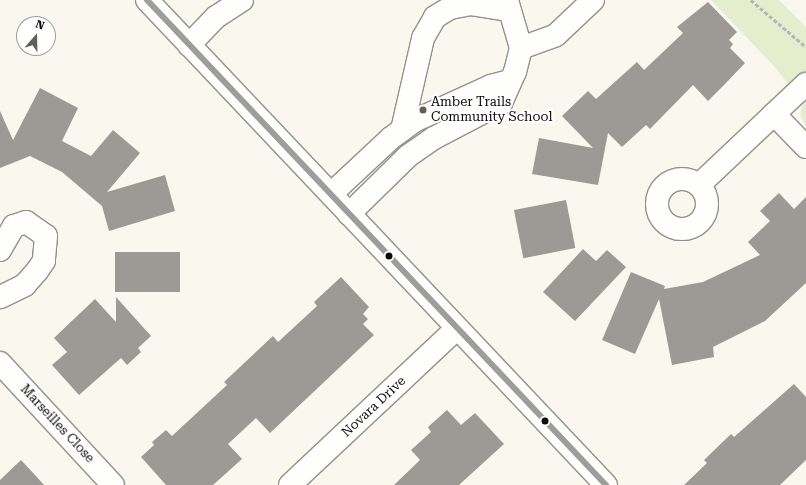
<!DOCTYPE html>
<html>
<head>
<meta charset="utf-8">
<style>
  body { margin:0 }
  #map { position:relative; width:806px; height:485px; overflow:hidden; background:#faf7ee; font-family:"Roboto Serif",serif }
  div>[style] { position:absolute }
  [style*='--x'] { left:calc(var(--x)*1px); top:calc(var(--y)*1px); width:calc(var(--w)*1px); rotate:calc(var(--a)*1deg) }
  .green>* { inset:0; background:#e4eecf }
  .building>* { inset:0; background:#9c9a95; transform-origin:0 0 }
  .path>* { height:2.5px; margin-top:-1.25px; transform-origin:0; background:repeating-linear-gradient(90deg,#b7b6b5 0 4px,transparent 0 6px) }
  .roads { filter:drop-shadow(1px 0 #93918d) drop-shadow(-1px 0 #93918d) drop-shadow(0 1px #93918d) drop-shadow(0 -1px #93918d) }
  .minor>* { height:22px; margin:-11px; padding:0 11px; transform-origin:11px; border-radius:11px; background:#fefefc }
  .minor>.ring { margin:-11px; padding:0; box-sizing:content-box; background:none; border:22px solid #fefefc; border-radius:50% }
  .bus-1>* { height:6px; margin:-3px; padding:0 3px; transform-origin:3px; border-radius:3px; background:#9d9d9d }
  .dots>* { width:11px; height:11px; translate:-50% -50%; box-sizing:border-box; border:2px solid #fff; border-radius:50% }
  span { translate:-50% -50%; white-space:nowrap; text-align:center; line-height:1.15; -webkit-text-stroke:4px #fff; paint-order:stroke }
  .poi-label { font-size:13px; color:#0b0b0b }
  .left { translate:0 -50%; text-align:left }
  .street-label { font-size:13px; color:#0b0b0b }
  .north { position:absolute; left:16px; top:16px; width:40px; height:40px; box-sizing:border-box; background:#fff; border:1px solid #9d9d9d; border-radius:50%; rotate:20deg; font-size:11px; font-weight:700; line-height:16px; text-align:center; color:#0b0b0b }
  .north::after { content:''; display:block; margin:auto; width:14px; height:18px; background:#5f5e5a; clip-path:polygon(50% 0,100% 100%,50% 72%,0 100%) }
</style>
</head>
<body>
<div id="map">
  <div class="green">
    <div style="clip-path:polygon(711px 0,779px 0,806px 27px,806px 127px,800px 115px,803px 102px,773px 65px)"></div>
  </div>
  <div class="building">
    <div style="clip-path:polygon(708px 2px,737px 32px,729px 40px,733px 44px,730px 48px,745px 63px,725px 84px,708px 101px,693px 85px,650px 129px,646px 125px,622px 147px,608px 133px,598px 185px,532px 174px,539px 138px,593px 148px,562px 116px,588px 91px,596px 99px,637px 62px,644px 70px,683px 33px,677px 27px)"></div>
    <div style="clip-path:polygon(40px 88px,78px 108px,62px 141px,91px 156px,113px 130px,140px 153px,107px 192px,165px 175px,175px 211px,109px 231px,102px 206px,62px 172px,30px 156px,0 168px,0 111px,13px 140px)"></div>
    <div style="clip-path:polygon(779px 193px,794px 209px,806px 197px,806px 283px,765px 321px,713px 347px,714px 357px,672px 365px,659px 299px,635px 354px,602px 340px,631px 272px,665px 286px,664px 289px,703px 282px,760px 255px,748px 242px,770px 221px,760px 211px)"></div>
    <div style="left:566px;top:200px;width:49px;height:53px;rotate:79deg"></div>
    <div style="clip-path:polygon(583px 249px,596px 261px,607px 250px,626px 267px,575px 321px,543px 292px)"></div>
    <div style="left:115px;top:252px;width:65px;height:40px"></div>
    <div style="clip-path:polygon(341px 277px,369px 307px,363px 314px,368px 319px,363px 324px,374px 335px,270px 433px,256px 418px,228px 444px,242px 459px,213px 485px,166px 485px,141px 457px,154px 445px,152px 442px,166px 430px,172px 436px,227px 385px,224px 382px,273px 336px,278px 342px,317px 306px,314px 302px)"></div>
    <div style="clip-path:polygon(116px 297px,151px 336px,138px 348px,141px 352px,127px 365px,121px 358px,79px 395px,52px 365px,67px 352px,54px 338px,95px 299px,116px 322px)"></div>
    <div style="clip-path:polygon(794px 384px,806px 397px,806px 460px,780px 485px,684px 485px,707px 463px,704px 460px,731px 434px,734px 437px)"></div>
    <div style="clip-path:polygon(447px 410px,461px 425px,475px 413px,504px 444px,459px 485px,394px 485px,420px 460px,411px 450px,431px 432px,428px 427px)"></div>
    <div style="clip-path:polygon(21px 460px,35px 475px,44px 485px,0 485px,0 480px)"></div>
  </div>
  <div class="path">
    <div style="--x:751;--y:0;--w:72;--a:40.5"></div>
  </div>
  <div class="roads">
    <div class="minor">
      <div style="--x:147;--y:0;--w:668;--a:46.58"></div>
      <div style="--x:189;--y:45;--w:39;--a:-46"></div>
      <div style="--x:216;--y:17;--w:31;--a:-33"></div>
      <div style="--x:521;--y:48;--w:37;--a:-20"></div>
      <div style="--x:556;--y:35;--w:51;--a:-43.4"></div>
      <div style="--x:774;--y:114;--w:44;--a:-43.2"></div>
      <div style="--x:402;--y:130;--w:94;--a:-77.1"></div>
      <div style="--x:423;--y:38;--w:24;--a:-60"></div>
      <div style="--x:435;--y:17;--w:17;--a:-31"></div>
      <div style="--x:450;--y:8;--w:20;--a:-11"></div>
      <div style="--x:470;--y:4;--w:38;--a:9"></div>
      <div class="ring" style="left:657px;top:179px;width:28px;height:28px"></div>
      <div style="--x:699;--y:185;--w:103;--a:-43.4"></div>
      <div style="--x:774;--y:114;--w:46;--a:45.9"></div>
      <div style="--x:331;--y:194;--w:82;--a:-43"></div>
      <div style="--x:391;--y:138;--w:29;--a:-36"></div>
      <div style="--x:414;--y:121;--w:85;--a:-24.4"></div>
      <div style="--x:491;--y:86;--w:20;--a:-15"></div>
      <div style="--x:349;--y:214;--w:83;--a:-44.5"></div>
      <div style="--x:408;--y:156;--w:32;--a:-35"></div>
      <div style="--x:434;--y:138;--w:76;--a:-27.6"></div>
      <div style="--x:501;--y:103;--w:34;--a:-66"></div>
      <div style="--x:515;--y:72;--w:25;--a:-76"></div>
      <div style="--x:521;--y:48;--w:50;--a:-106.3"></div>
      <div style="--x:0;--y:250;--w:28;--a:-60"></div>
      <div style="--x:14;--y:226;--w:13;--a:-18"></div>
      <div style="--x:26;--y:222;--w:24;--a:35"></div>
      <div style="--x:46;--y:236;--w:25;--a:95"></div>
      <div style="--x:44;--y:261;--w:12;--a:125"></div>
      <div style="--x:37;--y:271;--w:18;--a:131"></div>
      <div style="--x:25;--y:285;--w:28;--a:154"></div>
      <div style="--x:0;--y:363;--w:166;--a:47.2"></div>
      <div style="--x:290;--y:485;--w:229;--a:-43.2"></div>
    </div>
  </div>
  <div class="bus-1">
    <div style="--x:147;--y:0;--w:668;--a:46.58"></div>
  </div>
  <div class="dots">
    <div style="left:423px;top:110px;background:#5f5e5a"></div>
    <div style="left:389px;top:256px;background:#0b0b0b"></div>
    <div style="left:545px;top:421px;background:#0b0b0b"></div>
  </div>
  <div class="poi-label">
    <span class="left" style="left:431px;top:110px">Amber Trails<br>Community School</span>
  </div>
  <div class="street-label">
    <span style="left:374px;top:407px;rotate:-43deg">Novara Drive</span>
    <span style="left:57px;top:424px;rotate:47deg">Marseilles Close</span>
  </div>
  <div class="north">N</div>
</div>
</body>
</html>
